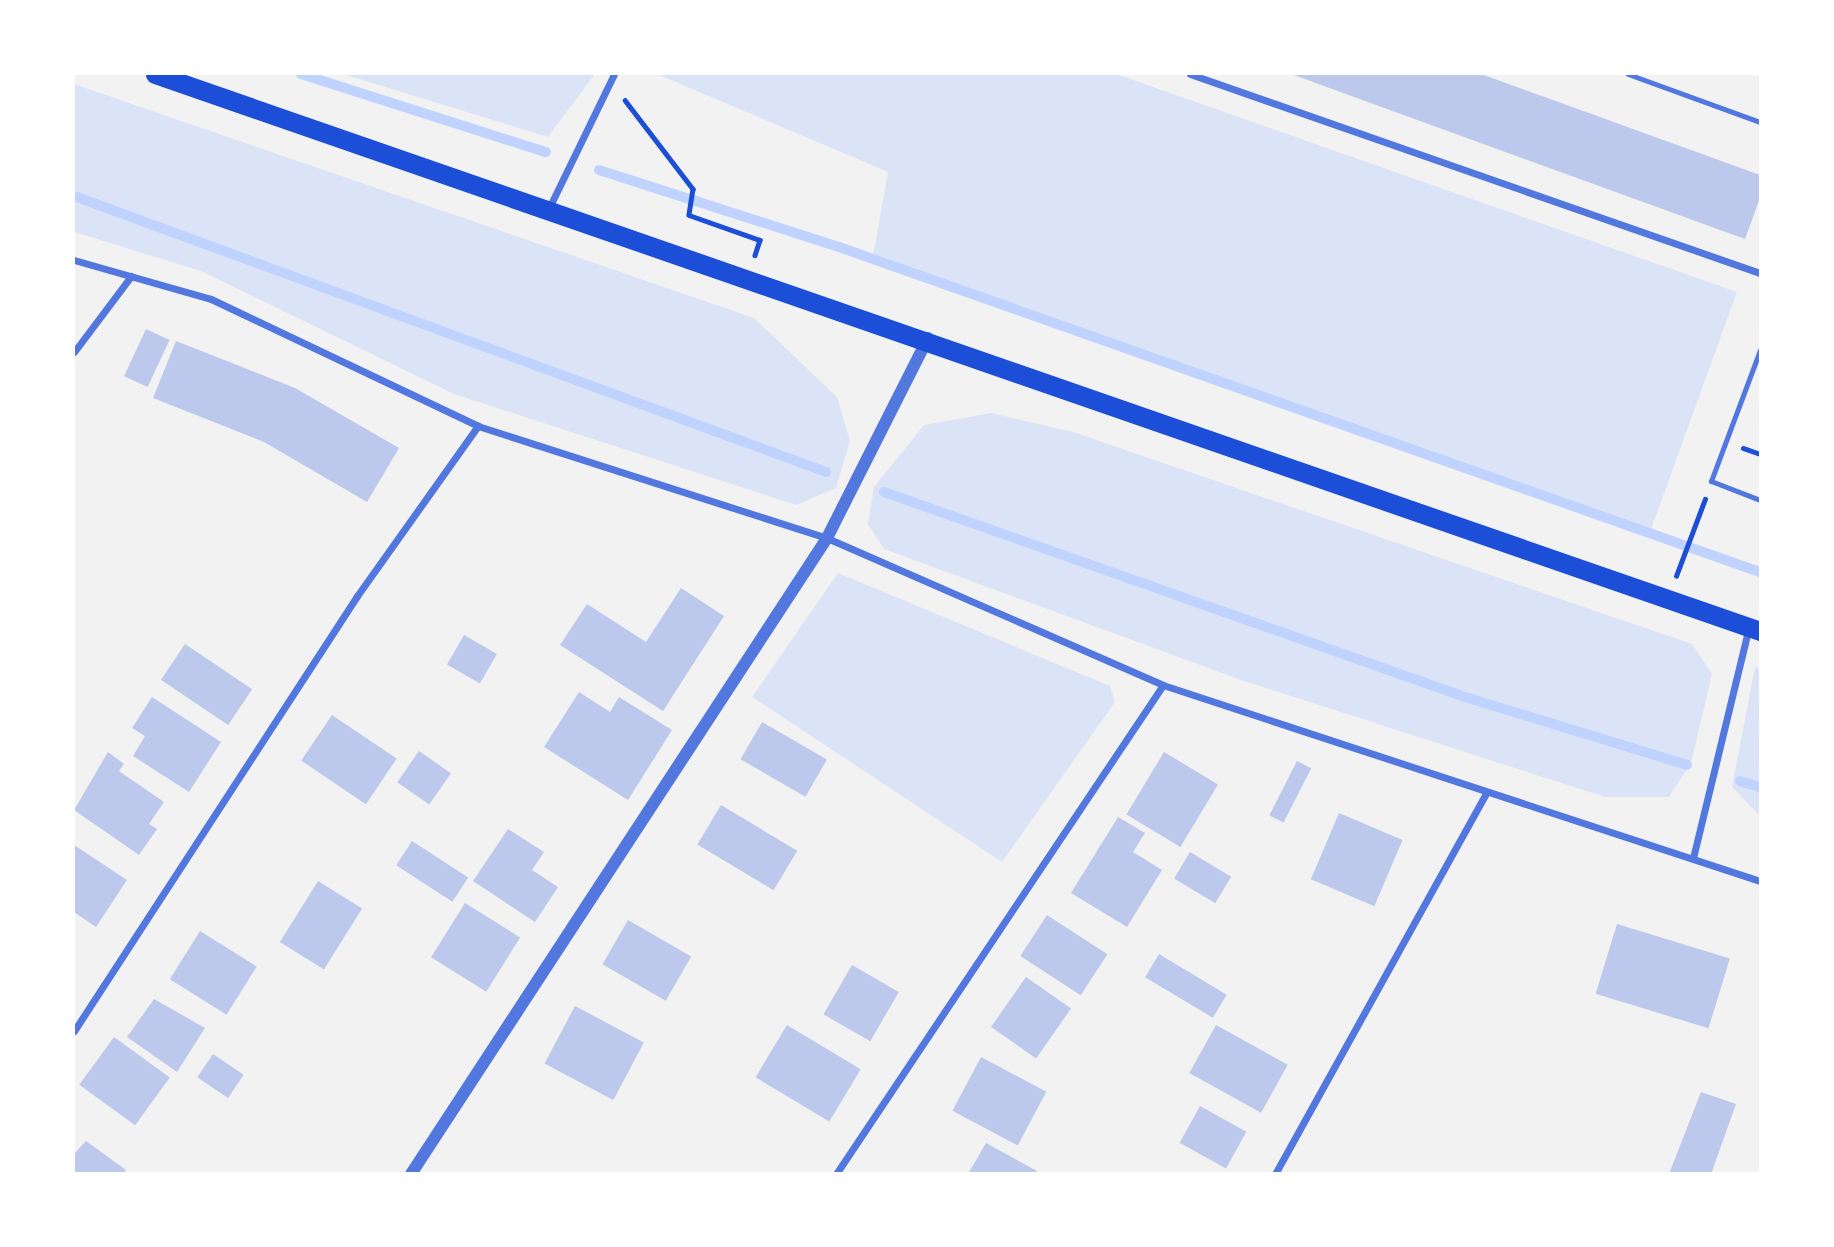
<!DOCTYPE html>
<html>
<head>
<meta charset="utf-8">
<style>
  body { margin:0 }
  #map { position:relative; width:1834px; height:1247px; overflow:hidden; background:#f2f2f2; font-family:"Roboto Condensed",sans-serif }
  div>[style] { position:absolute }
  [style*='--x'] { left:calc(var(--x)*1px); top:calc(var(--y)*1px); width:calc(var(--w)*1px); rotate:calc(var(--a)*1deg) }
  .green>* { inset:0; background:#dbe4f7 }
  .stream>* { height:10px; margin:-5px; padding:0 5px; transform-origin:5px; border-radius:5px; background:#bfd3fe }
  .building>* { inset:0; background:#bdc9ec; transform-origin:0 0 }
  .path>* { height:4.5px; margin:-2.25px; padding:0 2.25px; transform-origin:2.25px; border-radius:2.25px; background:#1d4ed8 }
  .service>* { height:5px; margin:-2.5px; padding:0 2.5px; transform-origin:2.5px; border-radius:2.5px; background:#5277de }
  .minor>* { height:7px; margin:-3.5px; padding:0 3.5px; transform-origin:3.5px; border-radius:3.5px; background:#5277de }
  .tertiary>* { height:12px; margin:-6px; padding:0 6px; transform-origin:6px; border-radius:6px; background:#5277de }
  .trunk>* { height:19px; margin:-9.5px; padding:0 9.5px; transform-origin:9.5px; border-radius:9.5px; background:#1d4ed8 }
  span { translate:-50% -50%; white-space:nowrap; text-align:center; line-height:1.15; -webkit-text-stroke:5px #fff; paint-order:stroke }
  .frame { position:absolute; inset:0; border:75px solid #fff; pointer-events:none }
</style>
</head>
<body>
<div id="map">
  <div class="green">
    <div style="clip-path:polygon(343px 74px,595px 74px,548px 137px)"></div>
    <div style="clip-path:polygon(657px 74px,1116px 74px,1737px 292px,1650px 532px,873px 256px,888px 172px)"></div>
    <div style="clip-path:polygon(74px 84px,754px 318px,837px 397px,850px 441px,836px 488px,796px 505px,454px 394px,201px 271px,74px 232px)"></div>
    <div style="clip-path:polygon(991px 413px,1073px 432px,1692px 644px,1712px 674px,1691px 763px,1669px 797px,1605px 797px,1244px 681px,884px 549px,868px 524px,874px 487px,924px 425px)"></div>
    <div style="clip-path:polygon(838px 573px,1110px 686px,1115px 702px,1002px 862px,752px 697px)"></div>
    <div style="clip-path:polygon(1755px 667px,1760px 669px,1760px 816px,1732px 787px)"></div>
  </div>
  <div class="stream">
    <div style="--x:301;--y:74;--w:257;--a:17.7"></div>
    <div style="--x:599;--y:170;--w:252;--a:17.8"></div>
    <div style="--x:839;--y:247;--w:977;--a:19.44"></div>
    <div style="--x:74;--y:196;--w:801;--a:20.15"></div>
    <div style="--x:884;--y:492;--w:616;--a:19.43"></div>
    <div style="--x:1465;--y:697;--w:232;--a:17"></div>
    <div style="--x:1740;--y:781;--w:21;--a:17"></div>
  </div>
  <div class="building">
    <div style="clip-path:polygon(1291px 74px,1481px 74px,1760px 175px,1760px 198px,1745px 239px)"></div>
    <div style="left:146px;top:329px;width:26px;height:52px;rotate:25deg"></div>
    <div style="clip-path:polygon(176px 341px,295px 388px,399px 448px,367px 502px,264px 442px,153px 398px)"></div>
    <div style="clip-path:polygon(681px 588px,724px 616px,663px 711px,560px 645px,587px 604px,646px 642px)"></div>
    <div style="left:464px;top:635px;width:38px;height:34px;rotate:30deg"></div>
    <div style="left:185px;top:644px;width:81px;height:43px;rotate:34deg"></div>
    <div style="clip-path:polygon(579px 692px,610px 712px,619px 697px,672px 730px,628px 800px,544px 747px)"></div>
    <div style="clip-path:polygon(152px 697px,221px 742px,189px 792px,133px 756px,145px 736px,132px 728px)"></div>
    <div style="left:332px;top:715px;width:78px;height:55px;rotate:34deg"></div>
    <div style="left:762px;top:722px;width:75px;height:43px;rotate:30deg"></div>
    <div style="left:419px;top:751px;width:39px;height:38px;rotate:35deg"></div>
    <div style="clip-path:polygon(108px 752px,124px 764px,119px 771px,164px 802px,149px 824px,157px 829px,139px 855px,74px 810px)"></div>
    <div style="left:1164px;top:752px;width:63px;height:73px;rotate:31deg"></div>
    <div style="left:1297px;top:761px;width:16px;height:61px;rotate:27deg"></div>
    <div style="left:721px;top:805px;width:89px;height:46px;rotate:31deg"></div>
    <div style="left:1339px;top:813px;width:69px;height:72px;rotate:23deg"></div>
    <div style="clip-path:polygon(1118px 817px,1145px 833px,1133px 852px,1162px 870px,1127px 927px,1071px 893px)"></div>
    <div style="clip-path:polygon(508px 829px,544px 852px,532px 870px,558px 887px,535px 922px,473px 881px)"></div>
    <div style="left:412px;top:841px;width:67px;height:29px;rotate:33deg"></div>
    <div style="clip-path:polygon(74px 845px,127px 880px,96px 927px,74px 912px)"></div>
    <div style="left:1190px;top:852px;width:48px;height:31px;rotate:31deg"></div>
    <div style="left:318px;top:881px;width:52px;height:72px;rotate:32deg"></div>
    <div style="left:465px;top:903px;width:65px;height:64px;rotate:32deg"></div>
    <div style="left:1047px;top:915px;width:72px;height:49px;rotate:33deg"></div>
    <div style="left:628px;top:920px;width:73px;height:51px;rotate:30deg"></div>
    <div style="left:1617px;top:924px;width:118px;height:73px;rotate:17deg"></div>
    <div style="left:200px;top:931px;width:67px;height:57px;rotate:32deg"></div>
    <div style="left:1159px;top:954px;width:79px;height:27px;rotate:31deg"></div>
    <div style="left:852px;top:965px;width:54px;height:57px;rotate:30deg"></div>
    <div style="left:1026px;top:977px;width:55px;height:61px;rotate:35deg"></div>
    <div style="clip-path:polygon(154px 999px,205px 1028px,177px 1072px,127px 1037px)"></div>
    <div style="left:575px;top:1006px;width:78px;height:65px;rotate:28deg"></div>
    <div style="left:787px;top:1025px;width:86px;height:61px;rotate:31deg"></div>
    <div style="left:1216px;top:1025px;width:82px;height:55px;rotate:29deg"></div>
    <div style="left:114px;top:1037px;width:69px;height:59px;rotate:36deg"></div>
    <div style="left:213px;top:1054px;width:37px;height:28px;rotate:34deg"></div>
    <div style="left:981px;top:1057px;width:74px;height:61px;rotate:28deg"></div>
    <div style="clip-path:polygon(1701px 1092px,1736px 1104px,1711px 1174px,1669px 1174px)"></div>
    <div style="left:1200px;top:1106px;width:53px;height:42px;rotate:29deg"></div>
    <div style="clip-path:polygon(86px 1141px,126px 1170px,123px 1174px,74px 1174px,74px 1154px)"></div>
    <div style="clip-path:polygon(986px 1143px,1037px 1171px,1035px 1174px,968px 1174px)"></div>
  </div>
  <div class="path">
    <div style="--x:625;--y:100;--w:112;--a:52.6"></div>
    <div style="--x:693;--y:189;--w:26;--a:99"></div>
    <div style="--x:689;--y:215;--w:75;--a:19.4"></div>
    <div style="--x:760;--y:240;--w:16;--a:108"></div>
    <div style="--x:1743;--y:448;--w:18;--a:19"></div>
    <div style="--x:1676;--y:576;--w:82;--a:-69.4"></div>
  </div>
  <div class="service">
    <div style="--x:1628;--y:74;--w:140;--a:20"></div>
    <div style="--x:1760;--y:350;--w:140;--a:110.5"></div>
    <div style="--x:1711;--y:481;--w:53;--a:21.2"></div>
  </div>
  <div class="minor">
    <div style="--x:1190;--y:74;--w:604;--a:19.25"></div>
    <div style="--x:549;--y:208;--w:149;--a:-64.1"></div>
    <div style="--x:74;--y:260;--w:142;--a:15.9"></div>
    <div style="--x:211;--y:299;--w:296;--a:25.4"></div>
    <div style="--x:478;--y:426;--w:367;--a:17.8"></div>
    <div style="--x:827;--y:538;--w:367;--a:23.6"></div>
    <div style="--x:1163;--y:685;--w:628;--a:18.18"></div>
    <div style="--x:74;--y:352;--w:95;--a:-53.1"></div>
    <div style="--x:1693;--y:858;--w:235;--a:-76.4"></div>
    <div style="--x:74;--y:1031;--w:519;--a:-56.95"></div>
    <div style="--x:357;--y:596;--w:209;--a:-54.6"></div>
    <div style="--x:836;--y:1174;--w:588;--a:-56.23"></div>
    <div style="--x:1275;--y:1174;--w:437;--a:-61"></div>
  </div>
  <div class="tertiary">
    <div style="--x:411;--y:1174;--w:760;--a:-56.81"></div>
    <div style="--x:827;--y:538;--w:224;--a:-63.2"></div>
  </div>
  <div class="trunk">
    <div style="--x:155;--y:74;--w:1699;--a:19.14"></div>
  </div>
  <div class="frame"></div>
</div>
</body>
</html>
